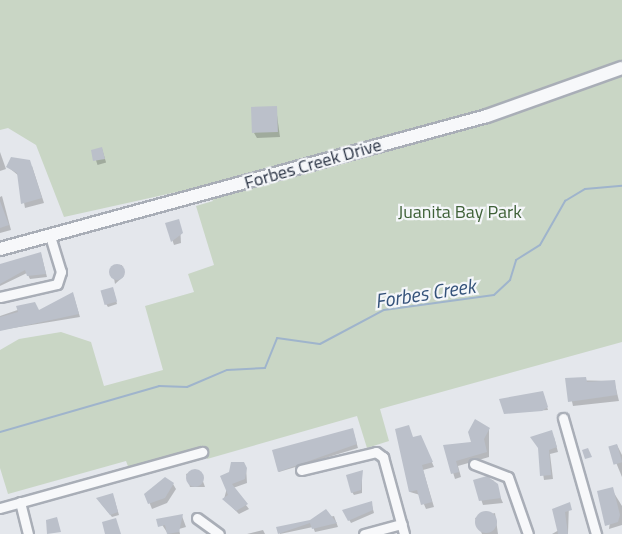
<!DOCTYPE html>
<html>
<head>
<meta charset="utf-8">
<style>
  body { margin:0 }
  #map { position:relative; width:622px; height:534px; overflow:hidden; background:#e4e7ec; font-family:"Titillium Web",sans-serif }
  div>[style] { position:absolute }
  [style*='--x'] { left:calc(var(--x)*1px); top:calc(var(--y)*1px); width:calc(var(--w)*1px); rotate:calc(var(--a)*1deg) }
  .green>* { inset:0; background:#c9d6c5 }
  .shadow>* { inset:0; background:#0003; transform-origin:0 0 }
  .stream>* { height:2px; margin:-1px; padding:0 1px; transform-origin:1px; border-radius:1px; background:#9fb4cc }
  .building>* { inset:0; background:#bbc0ca; transform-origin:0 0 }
  .round { border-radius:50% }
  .roads { filter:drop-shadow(2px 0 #a9aeb7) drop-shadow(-2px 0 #a9aeb7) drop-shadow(0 2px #a9aeb7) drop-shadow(0 -2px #a9aeb7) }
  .minor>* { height:9px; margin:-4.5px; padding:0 4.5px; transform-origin:4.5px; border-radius:4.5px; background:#f7f8fa }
  .tertiary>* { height:12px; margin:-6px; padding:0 6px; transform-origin:6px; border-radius:6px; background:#f7f8fa }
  span { translate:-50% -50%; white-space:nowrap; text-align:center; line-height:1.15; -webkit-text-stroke:4.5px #f4f6f9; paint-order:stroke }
  .street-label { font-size:18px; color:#2b3445 }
  .park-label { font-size:18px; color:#3f6138 }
  .water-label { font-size:20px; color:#34527a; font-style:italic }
</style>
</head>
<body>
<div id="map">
  <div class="green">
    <div style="clip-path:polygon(0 0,622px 0,622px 342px,380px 409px,389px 441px,367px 448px,357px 416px,207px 459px,204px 447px,129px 469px,126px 461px,8px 494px,0 468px,0 350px,19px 339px,61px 332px,91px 342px,104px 386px,163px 370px,145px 306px,194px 292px,188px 274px,214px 265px,196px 206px,213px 201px,204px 186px,64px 217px,36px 145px,8px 128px,0 130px)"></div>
  </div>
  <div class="shadow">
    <div style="clip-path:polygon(276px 108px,280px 137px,257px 138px,254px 133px)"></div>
    <div style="left:102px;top:149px;width:14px;height:9px;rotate:73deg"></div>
    <div style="clip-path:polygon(0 152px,6px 169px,0 171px)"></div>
    <div style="clip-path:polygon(32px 166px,44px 203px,25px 208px,19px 176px,8px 167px)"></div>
    <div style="clip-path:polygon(2px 196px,11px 230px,0 233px,0 197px)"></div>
    <div style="clip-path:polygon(167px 224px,180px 224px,181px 243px,174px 245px)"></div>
    <div style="clip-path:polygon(41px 254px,47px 277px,30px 279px,27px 273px,0 286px,0 266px)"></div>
    <div style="clip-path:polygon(122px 265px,124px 276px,115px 284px,112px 267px)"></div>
    <div style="clip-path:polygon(114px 292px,117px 304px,108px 307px,106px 304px)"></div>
    <div style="clip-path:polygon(74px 297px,80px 317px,1px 330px,0 316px,35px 304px,39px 312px)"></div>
    <div style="clip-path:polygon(567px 380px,614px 381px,619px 401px,573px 406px)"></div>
    <div style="clip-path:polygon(544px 396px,548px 410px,505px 413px)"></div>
    <div style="clip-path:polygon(489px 429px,489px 457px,458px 466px,461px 477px,455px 479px,445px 447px,473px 444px)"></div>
    <div style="clip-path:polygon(397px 430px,423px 442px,434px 467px,423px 470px,434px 507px,426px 509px,420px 495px,410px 492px)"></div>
    <div style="clip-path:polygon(354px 434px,358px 448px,279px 472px,274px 452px)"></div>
    <div style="clip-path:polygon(554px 437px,558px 452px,550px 454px,553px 479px,544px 480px,539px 448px)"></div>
    <div style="clip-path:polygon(617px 445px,622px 455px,622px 477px,610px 448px)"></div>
    <div style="clip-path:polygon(246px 467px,247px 483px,233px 488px,249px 509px,239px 514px,224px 499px,231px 473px)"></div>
    <div style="clip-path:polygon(199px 470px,205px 487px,190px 487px,186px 474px)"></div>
    <div style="clip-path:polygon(362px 472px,362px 493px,354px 495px,352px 492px)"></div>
    <div style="clip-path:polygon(493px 480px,503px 503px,483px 505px,475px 481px)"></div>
    <div style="clip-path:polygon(173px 484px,176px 489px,167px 503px,152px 509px,146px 494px)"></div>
    <div style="clip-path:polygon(614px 493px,622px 506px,622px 525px,609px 529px)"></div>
    <div style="clip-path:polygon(114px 498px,119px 515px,112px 517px,99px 501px)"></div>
    <div style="clip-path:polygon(371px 502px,374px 513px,351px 523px,344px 511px)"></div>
    <div style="clip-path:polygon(569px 504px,568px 534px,552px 534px,559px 530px,554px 510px)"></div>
    <div style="clip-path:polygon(495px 513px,498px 534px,482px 534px,475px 518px)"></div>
    <div style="clip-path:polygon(182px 516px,186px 527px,179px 529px,180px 534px,168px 534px,159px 520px)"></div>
    <div style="clip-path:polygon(334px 516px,338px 527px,315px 532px,313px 527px,280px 534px,278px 528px)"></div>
    <div style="clip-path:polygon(263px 530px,265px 534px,247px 534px)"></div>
  </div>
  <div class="stream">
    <div style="--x:0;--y:432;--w:166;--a:-16.1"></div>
    <div style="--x:159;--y:386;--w:28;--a:2"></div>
    <div style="--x:187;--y:387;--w:43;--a:-23"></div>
    <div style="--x:227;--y:370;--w:38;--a:-3"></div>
    <div style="--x:265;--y:368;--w:32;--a:-68"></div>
    <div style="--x:277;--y:338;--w:43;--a:7.9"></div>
    <div style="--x:320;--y:344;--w:72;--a:-28"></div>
    <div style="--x:384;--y:310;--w:111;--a:-7.8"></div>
    <div style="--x:494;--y:295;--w:22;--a:-43"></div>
    <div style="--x:510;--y:280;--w:21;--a:-73"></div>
    <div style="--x:516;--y:260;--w:28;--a:-32"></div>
    <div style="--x:540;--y:245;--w:51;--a:-60.4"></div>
    <div style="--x:565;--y:201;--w:23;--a:-31"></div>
    <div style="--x:585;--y:189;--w:37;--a:-5"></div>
  </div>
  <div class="building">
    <div style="left:277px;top:106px;width:26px;height:26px;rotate:88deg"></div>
    <div style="clip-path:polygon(102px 147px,105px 159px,93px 161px,91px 150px)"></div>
    <div style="clip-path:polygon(11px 157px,30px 160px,42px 198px,21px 204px,17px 173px,6px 167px)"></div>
    <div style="clip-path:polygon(0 201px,9px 225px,0 228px)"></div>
    <div style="clip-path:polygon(179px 219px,183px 233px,171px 242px,165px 223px)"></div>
    <div style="clip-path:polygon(41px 252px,46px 274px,27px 276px,25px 270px,0 284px,0 264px)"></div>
    <div class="round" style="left:109px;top:264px;width:16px;height:16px"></div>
    <div style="left:113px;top:287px;width:15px;height:13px;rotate:74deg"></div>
    <div style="clip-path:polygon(73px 292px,79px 314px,0 331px,0 317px,18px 312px,16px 306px,35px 302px,39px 310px)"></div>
    <div style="clip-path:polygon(586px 377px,587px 382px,615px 380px,617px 395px,568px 402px,565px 378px)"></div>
    <div style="clip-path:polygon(543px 391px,548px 407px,542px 411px,504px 414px,499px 399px)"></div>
    <div style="clip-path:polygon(475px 419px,490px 428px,484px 439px,487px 452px,456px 461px,459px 472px,451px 474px,443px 445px,471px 442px,468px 432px)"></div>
    <div style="clip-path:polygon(409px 425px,413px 437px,421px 435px,433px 462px,422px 465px,432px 502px,421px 505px,417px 490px,409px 492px,395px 429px)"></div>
    <div style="clip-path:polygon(353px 428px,357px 444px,278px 472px,272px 450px)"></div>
    <div style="clip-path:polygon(552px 430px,557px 447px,549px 450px,551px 475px,540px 476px,538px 448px,530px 437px)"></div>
    <div style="left:617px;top:444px;width:19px;height:9px;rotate:74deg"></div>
    <div style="clip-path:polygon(588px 448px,592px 457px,585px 459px,582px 450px)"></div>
    <div style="clip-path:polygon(231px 462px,244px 462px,247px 468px,245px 479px,232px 484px,248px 504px,236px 511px,222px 499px,228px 495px,220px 476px,229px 472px)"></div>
    <div class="round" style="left:186px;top:469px;width:18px;height:18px"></div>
    <div style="clip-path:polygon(363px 470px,361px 490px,351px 493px,346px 475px)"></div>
    <div style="clip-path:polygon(487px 476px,498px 484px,501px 498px,479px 501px,473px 480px)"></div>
    <div style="clip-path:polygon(165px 477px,174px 483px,165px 498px,148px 504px,144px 494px)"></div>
    <div style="clip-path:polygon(613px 487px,620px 515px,618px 522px,605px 526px,597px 491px)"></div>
    <div style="clip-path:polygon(113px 493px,118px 512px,110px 515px,96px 498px)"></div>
    <div style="clip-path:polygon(372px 501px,373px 510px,348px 521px,342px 510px)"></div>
    <div style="clip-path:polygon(570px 502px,572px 510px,565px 512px,568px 534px,558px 534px,552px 509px)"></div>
    <div style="clip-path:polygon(326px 509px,337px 523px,312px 529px,310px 523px,278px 534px,276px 527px,310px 520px)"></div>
    <div class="round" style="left:475px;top:511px;width:22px;height:22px"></div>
    <div style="clip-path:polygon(183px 514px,179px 532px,167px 534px,165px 525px,158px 527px,156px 519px)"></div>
    <div style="clip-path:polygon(57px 517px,61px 532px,47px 534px,46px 520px)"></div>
    <div style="clip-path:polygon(116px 518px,121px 534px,105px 534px,102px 522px)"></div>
  </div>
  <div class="roads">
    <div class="minor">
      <div style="--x:0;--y:297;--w:58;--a:-12.8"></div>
      <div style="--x:57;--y:284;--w:13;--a:-72"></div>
      <div style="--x:61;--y:272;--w:39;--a:-107"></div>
      <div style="--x:563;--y:418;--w:121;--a:74.1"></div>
      <div style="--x:474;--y:464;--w:36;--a:21"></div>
      <div style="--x:508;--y:477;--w:60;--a:70.7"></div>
      <div style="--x:301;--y:470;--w:77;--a:-13.5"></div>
      <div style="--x:376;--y:452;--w:9;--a:36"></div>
      <div style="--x:383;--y:457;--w:80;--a:74.7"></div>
      <div style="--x:20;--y:502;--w:33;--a:76"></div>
      <div style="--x:0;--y:508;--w:210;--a:-15.5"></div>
      <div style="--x:197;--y:518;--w:27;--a:36"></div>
      <div style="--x:364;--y:534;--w:39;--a:-15"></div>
    </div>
    <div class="tertiary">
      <div style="--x:0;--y:249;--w:505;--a:-15.28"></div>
      <div style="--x:487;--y:116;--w:143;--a:-19.6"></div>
    </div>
  </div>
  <div class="street-label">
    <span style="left:313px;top:164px;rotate:-16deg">Forbes Creek Drive</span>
  </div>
  <div class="park-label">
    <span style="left:460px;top:212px">Juanita Bay Park</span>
  </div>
  <div class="water-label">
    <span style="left:425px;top:293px;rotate:-9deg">Forbes Creek</span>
  </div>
</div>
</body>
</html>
